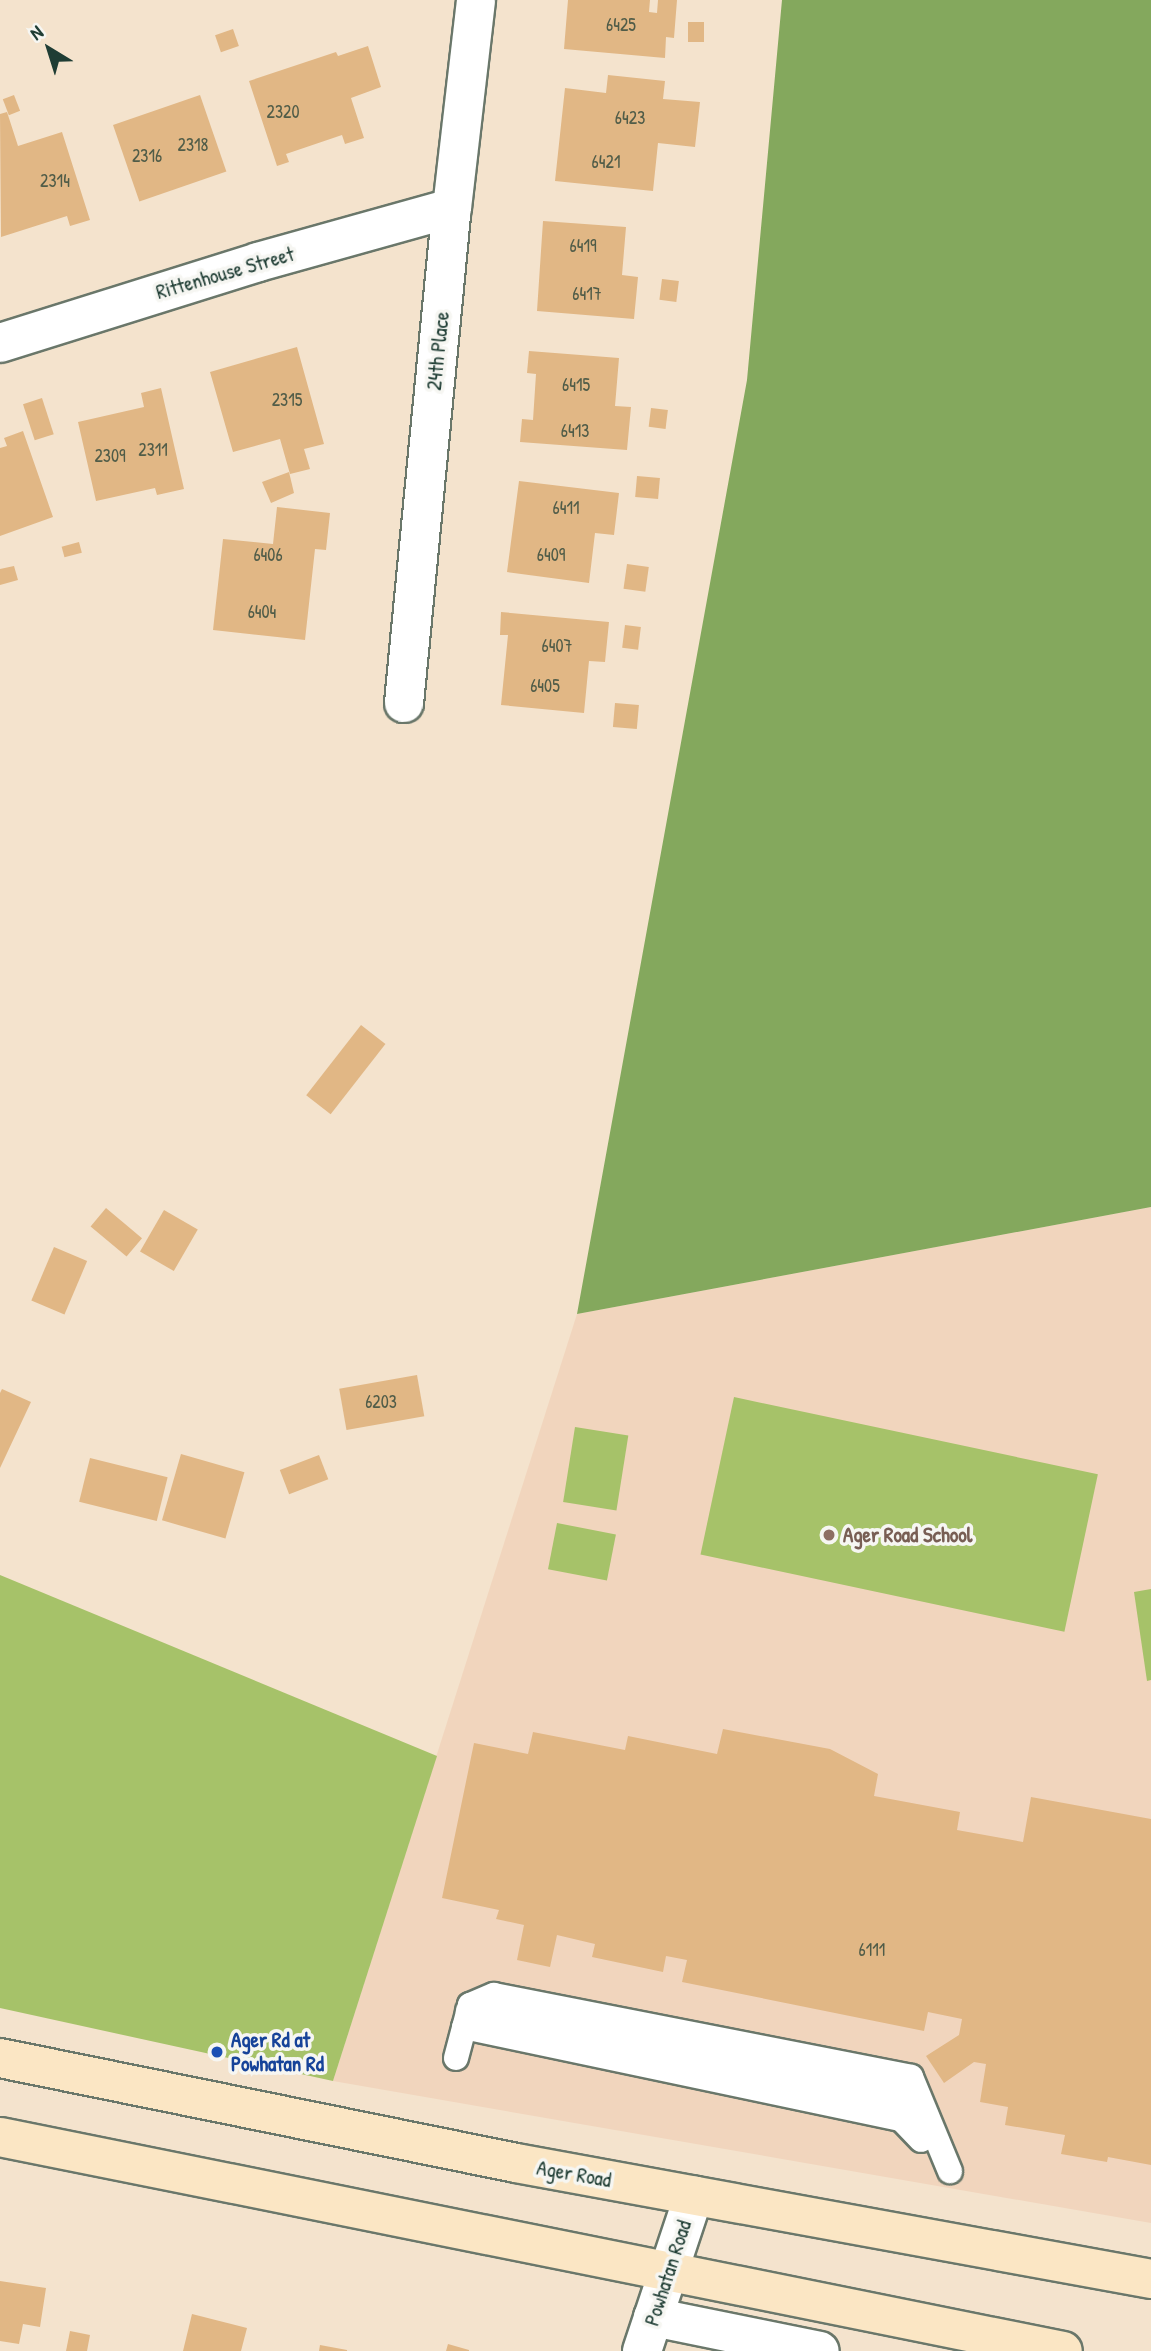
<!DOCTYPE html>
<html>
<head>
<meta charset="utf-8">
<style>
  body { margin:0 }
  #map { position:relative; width:1151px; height:2351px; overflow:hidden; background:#f4e3cd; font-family:"Patrick Hand",sans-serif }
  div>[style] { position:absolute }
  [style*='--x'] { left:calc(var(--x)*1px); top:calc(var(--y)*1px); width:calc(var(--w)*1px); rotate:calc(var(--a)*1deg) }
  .built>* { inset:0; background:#f1d5bd }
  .green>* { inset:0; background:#a6c269; transform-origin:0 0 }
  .forest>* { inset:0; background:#84a85d }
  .building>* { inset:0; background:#e1b785; transform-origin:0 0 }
  .roads { filter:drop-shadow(2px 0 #6a776a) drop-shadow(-2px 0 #6a776a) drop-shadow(0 2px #6a776a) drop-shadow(0 -2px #6a776a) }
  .lane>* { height:24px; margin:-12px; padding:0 12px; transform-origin:12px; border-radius:12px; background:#fff }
  .street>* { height:38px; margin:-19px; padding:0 19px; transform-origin:19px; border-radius:19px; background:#fff }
  .secondary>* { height:38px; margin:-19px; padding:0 19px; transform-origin:19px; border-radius:19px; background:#fbe6c4 }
  .dots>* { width:19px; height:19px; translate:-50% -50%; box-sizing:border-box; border:4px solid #f6f6f2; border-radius:50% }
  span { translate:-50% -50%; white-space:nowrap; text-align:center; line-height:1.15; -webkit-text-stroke:7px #f6f6f2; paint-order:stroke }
  .number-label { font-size:18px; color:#505c48 }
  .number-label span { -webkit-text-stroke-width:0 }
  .street-label { font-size:21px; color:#1f3d34 }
  .education-label { font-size:21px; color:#785e54; font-weight:700 }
  .left { translate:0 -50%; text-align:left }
  .transit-label { font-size:21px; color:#164399; font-weight:700 }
  .north { position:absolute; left:14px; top:14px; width:70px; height:70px; -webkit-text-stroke:5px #f6f6f2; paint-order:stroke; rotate:322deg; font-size:19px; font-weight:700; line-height:28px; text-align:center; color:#1f3d34 }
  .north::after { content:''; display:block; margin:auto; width:24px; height:32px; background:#1f3d34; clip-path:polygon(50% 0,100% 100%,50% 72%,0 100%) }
</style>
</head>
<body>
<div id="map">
  <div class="built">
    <div style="clip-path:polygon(1151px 1207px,1151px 2223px,333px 2081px,577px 1314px)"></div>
  </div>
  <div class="green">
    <div style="left:734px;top:1397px;width:372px;height:161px;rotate:12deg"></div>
    <div style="left:575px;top:1427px;width:54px;height:76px;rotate:9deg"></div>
    <div style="left:557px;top:1523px;width:60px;height:47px;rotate:11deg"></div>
    <div style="clip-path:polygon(0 1575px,437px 1756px,333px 2081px,0 2008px)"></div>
    <div style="clip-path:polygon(1151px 1589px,1151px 1680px,1147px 1681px,1134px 1592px)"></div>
  </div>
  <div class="forest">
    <div style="clip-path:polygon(782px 0,1151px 0,1151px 1207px,577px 1314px,747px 380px)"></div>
  </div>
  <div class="building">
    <div style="clip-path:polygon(568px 0,650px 0,649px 12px,657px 13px,658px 0,677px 0,674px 38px,666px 37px,665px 58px,564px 49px)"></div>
    <div style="left:704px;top:22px;width:20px;height:16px;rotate:90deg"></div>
    <div style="left:233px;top:29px;width:18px;height:19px;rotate:71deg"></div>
    <div style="clip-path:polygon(368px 46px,381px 87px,351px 98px,364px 138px,345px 144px,342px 135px,286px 154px,289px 162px,277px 166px,249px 81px,336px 52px,338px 56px)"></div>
    <div style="clip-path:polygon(608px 75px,665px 81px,663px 99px,700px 102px,695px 147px,658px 143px,653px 191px,555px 181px,565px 88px,606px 93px)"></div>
    <div style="left:14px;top:95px;width:17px;height:12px;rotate:69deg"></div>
    <div style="left:200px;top:95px;width:81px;height:92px;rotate:71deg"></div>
    <div style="clip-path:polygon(7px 112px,18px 146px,62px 132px,90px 220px,70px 226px,67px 216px,1px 237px,0 114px)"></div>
    <div style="clip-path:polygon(543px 221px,626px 227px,622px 275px,638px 277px,634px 319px,537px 311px)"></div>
    <div style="left:662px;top:279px;width:17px;height:21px;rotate:7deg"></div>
    <div style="clip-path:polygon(297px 347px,324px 444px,304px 449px,310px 469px,290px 474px,280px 439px,233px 452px,210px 372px)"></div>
    <div style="clip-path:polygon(529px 351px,619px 358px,615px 406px,631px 407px,627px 450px,520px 442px,522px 419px,533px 420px,536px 374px,527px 373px)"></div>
    <div style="clip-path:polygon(161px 388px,184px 489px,157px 495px,155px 488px,96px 501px,78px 422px,144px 407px,141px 393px)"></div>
    <div style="left:42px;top:398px;width:38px;height:20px;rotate:72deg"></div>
    <div style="left:651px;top:408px;width:17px;height:19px;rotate:7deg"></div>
    <div style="clip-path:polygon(23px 431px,53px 517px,0 536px,0 448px,7px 446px,4px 438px)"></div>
    <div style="clip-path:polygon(289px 472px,294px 493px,271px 503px,262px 482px)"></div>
    <div style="left:637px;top:476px;width:23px;height:21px;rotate:5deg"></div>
    <div style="clip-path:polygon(519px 481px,619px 493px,614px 535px,595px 533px,589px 583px,507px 572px)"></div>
    <div style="clip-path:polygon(277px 507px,330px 513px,326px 550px,315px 549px,305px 640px,213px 630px,223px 539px,273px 544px)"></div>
    <div style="left:79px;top:542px;width:11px;height:18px;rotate:75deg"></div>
    <div style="left:627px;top:564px;width:22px;height:25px;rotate:8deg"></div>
    <div style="clip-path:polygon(14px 566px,18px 580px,0 585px,0 569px)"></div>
    <div style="clip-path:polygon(501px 612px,609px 622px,605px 662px,589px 661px,584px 713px,501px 705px,508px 635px,500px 635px)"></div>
    <div style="left:625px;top:625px;width:16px;height:23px;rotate:7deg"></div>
    <div style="left:615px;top:703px;width:24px;height:24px;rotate:5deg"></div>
    <div style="left:361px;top:1025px;width:31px;height:89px;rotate:38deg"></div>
    <div style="left:106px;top:1208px;width:47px;height:24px;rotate:40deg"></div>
    <div style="left:164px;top:1210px;width:39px;height:48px;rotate:30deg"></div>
    <div style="left:54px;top:1247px;width:36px;height:58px;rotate:23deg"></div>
    <div style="left:417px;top:1375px;width:42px;height:79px;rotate:80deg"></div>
    <div style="clip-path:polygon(2px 1389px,31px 1402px,0 1468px,0 1393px)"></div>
    <div style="left:181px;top:1454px;width:66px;height:69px;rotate:16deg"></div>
    <div style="left:319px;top:1455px;width:26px;height:42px;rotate:69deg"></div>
    <div style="left:90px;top:1458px;width:80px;height:45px;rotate:14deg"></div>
    <div style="clip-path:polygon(723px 1729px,830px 1749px,878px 1774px,874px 1796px,960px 1812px,957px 1830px,1023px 1842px,1031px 1797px,1151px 1819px,1151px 2165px,1108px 2157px,1107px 2162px,1061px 2154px,1065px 2135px,1005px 2125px,1008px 2107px,980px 2102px,986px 2064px,974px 2062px,944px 2083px,926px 2056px,959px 2035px,962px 2019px,928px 2012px,924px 2031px,682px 1982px,687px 1960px,666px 1956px,663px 1972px,592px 1957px,595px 1944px,557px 1935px,550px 1967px,517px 1960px,524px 1925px,496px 1919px,499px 1910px,442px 1898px,474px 1743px,528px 1754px,533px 1732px,625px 1750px,628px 1736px,717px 1754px)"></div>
    <div style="clip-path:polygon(0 2281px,46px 2288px,40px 2327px,23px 2324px,19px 2344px,0 2341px)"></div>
    <div style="clip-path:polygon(192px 2314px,247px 2328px,241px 2351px,183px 2351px)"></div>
    <div style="clip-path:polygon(70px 2331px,90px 2335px,87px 2351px,66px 2351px)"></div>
    <div style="clip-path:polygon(448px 2344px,469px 2350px,469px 2351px,446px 2351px)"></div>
    <div style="clip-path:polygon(320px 2345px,347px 2350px,347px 2351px,319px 2351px)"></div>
  </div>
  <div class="roads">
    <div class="lane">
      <div style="--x:468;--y:2011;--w:445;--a:11.1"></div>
      <div style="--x:905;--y:2097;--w:26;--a:58"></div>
      <div style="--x:464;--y:2027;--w:447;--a:11.9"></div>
      <div style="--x:901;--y:2119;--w:29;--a:46"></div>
      <div style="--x:456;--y:2058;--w:55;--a:-75.2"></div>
      <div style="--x:470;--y:2005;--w:26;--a:-23"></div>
      <div style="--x:494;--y:1995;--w:425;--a:11.1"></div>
      <div style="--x:911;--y:2077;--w:102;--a:67.5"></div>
    </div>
    <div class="street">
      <div style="--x:0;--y:343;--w:270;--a:-17.4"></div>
      <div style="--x:258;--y:262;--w:201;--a:-15.6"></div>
      <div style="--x:404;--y:703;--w:497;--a:-84.5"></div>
      <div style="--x:452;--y:208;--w:209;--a:-83.4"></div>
      <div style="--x:653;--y:2317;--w:170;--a:11.5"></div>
      <div style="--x:642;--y:2351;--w:164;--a:-71.6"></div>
    </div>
    <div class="secondary">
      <div style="--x:0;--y:2058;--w:527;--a:11.5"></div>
      <div style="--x:516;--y:2163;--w:646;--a:10.35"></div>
      <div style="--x:0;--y:2137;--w:1084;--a:11.38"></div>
    </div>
  </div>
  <div class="dots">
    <div style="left:829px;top:1535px;background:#8d6e63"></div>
    <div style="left:217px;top:2052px;background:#1a4fb4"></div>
  </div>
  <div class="number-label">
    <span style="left:621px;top:25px">6425</span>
    <span style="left:283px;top:112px">2320</span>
    <span style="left:630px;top:118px">6423</span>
    <span style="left:193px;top:145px">2318</span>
    <span style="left:147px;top:156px">2316</span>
    <span style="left:606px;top:162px">6421</span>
    <span style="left:55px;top:181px">2314</span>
    <span style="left:583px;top:246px">6419</span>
    <span style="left:587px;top:294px">6417</span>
    <span style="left:576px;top:385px">6415</span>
    <span style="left:287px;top:400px">2315</span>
    <span style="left:575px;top:431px">6413</span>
    <span style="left:153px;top:450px">2311</span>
    <span style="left:110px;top:456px">2309</span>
    <span style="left:566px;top:508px">6411</span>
    <span style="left:268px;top:555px">6406</span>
    <span style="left:551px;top:555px">6409</span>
    <span style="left:262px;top:612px">6404</span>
    <span style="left:557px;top:646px">6407</span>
    <span style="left:545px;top:686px">6405</span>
    <span style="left:381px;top:1402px">6203</span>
    <span style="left:872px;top:1950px">6111</span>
  </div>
  <div class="street-label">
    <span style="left:225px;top:273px;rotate:-16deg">Rittenhouse Street</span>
    <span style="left:438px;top:351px;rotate:-84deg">24th Place</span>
    <span style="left:574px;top:2174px;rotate:10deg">Ager Road</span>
    <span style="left:668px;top:2273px;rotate:-72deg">Powhatan Road</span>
  </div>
  <div class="education-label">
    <span class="left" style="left:843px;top:1535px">Ager Road School</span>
  </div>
  <div class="transit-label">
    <span class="left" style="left:231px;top:2052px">Ager Rd at<br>Powhatan Rd</span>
  </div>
  <div class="north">N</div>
</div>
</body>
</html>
